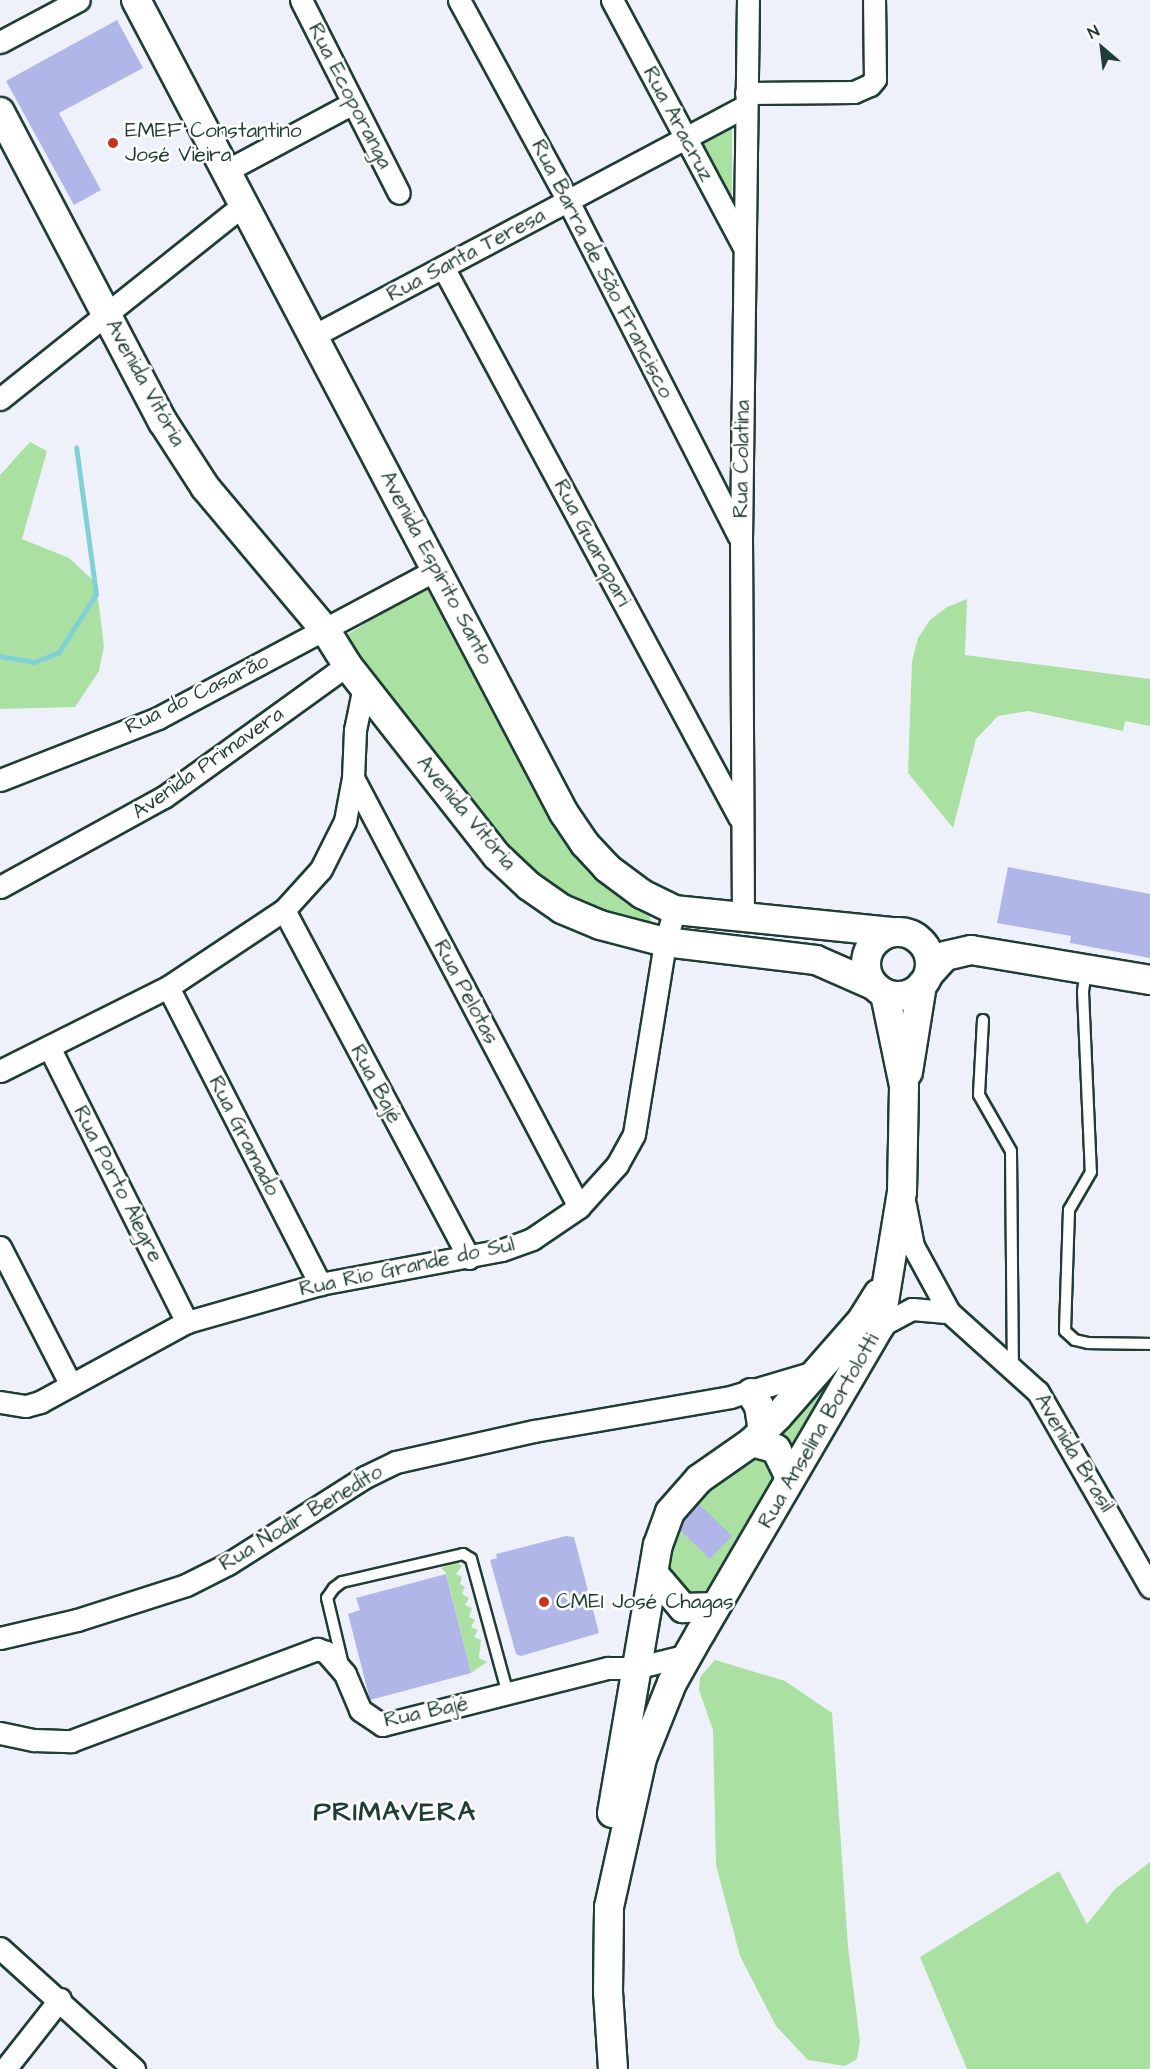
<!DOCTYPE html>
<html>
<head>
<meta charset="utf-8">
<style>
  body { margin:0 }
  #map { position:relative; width:1150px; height:2069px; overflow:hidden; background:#eff1fa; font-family:"Architects Daughter",sans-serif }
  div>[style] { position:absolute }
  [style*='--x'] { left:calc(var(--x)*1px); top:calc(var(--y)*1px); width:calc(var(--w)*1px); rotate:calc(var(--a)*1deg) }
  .green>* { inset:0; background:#abe0a3 }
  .stream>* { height:5px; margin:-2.5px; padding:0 2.5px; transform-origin:2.5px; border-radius:2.5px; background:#80d1d6 }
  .building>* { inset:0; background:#b0b7e8; transform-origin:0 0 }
  .roads { filter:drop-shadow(2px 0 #1f3d34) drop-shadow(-2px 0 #1f3d34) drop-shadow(0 2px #1f3d34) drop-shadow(0 -2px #1f3d34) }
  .lane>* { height:10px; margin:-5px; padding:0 5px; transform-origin:5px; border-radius:5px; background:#fff }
  .street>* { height:21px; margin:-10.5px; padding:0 10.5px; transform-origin:10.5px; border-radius:10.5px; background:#fff }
  .secondary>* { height:28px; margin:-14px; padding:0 14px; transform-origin:14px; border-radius:14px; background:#fff }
  .secondary>.ring { margin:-14px; padding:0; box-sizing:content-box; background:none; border:28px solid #fff; border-radius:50% }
  .dots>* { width:16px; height:16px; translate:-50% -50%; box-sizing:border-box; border:3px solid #fff; border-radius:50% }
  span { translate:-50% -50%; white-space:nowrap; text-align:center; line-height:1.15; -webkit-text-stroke:5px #fff; paint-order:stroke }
  .street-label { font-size:21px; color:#1f3d34 }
  .poi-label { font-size:21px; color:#1f3d34 }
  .left { translate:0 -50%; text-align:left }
  .district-label { font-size:27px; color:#1f3d34; font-weight:700; letter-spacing:1.5px }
  .north { position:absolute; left:1072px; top:18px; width:60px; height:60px; -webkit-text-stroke:4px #fff; paint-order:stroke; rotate:332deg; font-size:16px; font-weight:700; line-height:24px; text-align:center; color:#1f3d34 }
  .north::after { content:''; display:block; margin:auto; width:21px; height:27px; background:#1f3d34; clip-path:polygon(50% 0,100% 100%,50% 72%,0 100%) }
</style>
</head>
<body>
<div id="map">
  <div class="green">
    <div style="clip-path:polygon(732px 120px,732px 204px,696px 140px)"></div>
    <div style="clip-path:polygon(30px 442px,47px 451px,22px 539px,69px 558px,96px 583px,104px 646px,99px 671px,75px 707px,0 709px,0 475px)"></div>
    <div style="clip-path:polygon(435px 579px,542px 799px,648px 907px,653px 934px,604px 919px,533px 878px,469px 808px,347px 635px)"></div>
    <div style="clip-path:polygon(967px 599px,965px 655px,1150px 679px,1150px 726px,1125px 721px,1123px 731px,1028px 711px,998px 716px,976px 739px,953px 828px,908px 773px,912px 661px,918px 638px,930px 620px,947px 607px)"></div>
    <div style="clip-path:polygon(845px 1363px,797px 1449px,778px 1430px)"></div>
    <div style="clip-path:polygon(752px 1449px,781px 1471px,707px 1591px,675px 1594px,661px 1550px,682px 1511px)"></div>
    <div style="clip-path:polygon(455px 1561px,462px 1566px,456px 1574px,462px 1577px,460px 1584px,465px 1587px,462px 1594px,469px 1598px,465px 1605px,472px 1608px,469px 1617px,475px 1620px,471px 1627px,478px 1630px,474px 1637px,481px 1640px,479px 1658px,487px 1662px,471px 1673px,446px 1573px,441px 1568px)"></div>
    <div style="clip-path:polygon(715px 1660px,785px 1681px,832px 1713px,848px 1947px,860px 2041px,857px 2059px,845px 2066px,808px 2060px,776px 2026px,740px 1956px,716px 1865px,713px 1730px,699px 1690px,700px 1677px)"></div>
    <div style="clip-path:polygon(1150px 1862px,1150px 2069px,967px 2069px,920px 1957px,1059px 1871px,1087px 1924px,1115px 1889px)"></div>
  </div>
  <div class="stream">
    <div style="--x:0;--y:656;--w:35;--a:10"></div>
    <div style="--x:34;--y:662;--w:26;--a:-21"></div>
    <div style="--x:58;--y:653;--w:70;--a:-57.2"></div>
    <div style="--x:96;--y:594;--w:148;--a:-97.7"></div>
  </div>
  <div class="building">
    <div style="clip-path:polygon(117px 20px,143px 68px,59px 113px,101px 190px,74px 205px,6px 81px)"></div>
    <div style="clip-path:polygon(1008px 867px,1150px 894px,1150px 958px,1070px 943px,1071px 936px,997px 923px)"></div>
    <div style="left:699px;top:1504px;width:46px;height:32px;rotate:44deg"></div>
    <div style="clip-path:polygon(566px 1536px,574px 1537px,599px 1633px,521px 1656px,516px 1654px,490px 1560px,497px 1558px,496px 1554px)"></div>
    <div style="clip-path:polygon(446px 1574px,471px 1673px,370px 1700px,348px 1614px,360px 1610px,356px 1598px)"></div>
  </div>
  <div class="roads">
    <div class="lane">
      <div style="--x:1086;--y:970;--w:22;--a:98"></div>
      <div style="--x:1083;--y:992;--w:180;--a:87.5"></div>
      <div style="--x:1091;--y:1172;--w:44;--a:120.1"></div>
      <div style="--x:1069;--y:1210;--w:121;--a:91.9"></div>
      <div style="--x:1065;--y:1331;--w:13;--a:42"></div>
      <div style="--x:1075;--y:1340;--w:13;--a:13"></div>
      <div style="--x:1088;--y:1343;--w:62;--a:0.9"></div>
      <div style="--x:983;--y:1020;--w:75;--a:93.1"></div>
      <div style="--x:979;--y:1095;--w:64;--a:60.3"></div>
      <div style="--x:1011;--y:1151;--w:215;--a:89.5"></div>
      <div style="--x:343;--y:1665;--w:69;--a:-103.4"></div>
      <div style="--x:327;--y:1598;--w:12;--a:-55"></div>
      <div style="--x:334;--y:1588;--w:10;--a:-37"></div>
      <div style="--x:342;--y:1582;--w:124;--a:-13"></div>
      <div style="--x:463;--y:1554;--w:9;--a:32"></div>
      <div style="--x:471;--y:1559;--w:140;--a:74.7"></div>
    </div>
    <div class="street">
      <div style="--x:301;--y:0;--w:216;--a:63.1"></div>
      <div style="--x:459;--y:0;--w:229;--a:61.5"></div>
      <div style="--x:568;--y:201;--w:376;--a:63"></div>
      <div style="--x:612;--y:0;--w:278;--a:61.9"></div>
      <div style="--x:0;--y:42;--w:89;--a:-28"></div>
      <div style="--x:746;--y:93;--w:108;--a:-0.5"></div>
      <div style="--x:854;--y:92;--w:17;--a:-24"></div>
      <div style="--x:870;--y:85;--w:8;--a:-50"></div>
      <div style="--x:875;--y:79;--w:79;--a:-90.7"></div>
      <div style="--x:226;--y:171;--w:144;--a:-28.2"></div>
      <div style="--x:443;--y:267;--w:625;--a:61.71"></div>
      <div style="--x:313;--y:336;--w:490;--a:-28"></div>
      <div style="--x:0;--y:399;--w:311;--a:-38.6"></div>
      <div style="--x:353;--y:778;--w:485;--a:62.2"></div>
      <div style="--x:0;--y:780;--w:170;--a:-21.4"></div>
      <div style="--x:158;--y:718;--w:316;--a:-28.1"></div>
      <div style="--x:0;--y:887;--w:187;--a:-28.8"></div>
      <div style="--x:164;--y:797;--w:226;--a:-35.8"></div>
      <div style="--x:284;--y:910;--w:394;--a:62"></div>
      <div style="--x:743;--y:918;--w:378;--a:-90.3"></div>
      <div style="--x:741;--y:540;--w:540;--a:-89.26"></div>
      <div style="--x:168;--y:987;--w:334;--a:62.9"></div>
      <div style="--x:49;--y:1047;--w:308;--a:63.4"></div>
      <div style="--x:0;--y:1071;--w:188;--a:-26.6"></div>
      <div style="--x:168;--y:987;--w:139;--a:-33.6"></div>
      <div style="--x:284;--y:910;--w:55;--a:-47.9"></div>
      <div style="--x:321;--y:869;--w:54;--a:-63.4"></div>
      <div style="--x:345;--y:821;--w:44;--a:-79.5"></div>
      <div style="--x:353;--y:778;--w:48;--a:-87.6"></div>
      <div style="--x:355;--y:730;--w:45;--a:-78.4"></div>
      <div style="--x:905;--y:1205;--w:42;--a:79"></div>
      <div style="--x:913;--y:1246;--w:75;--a:61.4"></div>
      <div style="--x:949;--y:1312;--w:120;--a:42"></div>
      <div style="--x:1038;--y:1392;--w:225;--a:60.1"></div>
      <div style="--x:0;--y:1247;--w:155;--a:62.8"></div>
      <div style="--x:880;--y:1326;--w:36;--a:-28"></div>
      <div style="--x:912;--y:1309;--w:37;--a:5"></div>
      <div style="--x:0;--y:1402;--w:26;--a:9"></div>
      <div style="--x:26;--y:1406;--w:15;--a:-16"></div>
      <div style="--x:40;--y:1402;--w:167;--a:-28.6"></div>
      <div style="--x:187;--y:1322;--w:138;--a:-15.9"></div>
      <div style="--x:320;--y:1284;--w:185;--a:-10.6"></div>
      <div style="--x:502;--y:1250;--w:32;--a:-20"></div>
      <div style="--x:532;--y:1239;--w:57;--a:-34.2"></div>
      <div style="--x:579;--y:1207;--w:57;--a:-47.9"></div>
      <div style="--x:617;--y:1165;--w:35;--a:-61"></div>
      <div style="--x:634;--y:1134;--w:194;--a:-80.8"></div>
      <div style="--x:665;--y:942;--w:34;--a:-73"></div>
      <div style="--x:0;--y:1638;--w:79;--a:-13.2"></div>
      <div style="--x:77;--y:1620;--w:114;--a:-17.8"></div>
      <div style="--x:186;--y:1585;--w:47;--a:-26.6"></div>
      <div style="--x:228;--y:1564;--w:162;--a:-32.4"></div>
      <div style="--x:365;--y:1477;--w:34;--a:-26"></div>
      <div style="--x:396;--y:1462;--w:141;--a:-12.7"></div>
      <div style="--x:534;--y:1431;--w:199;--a:-9.8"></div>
      <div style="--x:730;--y:1397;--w:92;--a:-16.5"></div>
      <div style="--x:0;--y:1733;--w:35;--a:12"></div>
      <div style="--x:34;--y:1740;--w:37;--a:2"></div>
      <div style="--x:71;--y:1741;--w:263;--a:-20.5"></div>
      <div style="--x:317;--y:1649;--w:9;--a:18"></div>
      <div style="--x:326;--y:1652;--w:29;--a:49"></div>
      <div style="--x:345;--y:1674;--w:39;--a:67"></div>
      <div style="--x:360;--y:1710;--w:27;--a:34"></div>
      <div style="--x:382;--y:1725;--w:233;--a:-14.2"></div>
      <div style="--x:608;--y:1668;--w:27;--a:0"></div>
      <div style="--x:635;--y:1668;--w:55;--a:-13.8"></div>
      <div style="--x:0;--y:1948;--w:181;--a:42.1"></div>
      <div style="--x:5;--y:2069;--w:89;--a:-51.8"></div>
    </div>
    <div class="secondary">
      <div style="--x:136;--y:0;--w:919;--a:62.24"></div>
      <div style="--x:564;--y:813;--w:37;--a:56"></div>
      <div style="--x:585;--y:844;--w:33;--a:47"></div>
      <div style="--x:607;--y:868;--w:44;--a:36.6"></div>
      <div style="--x:642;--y:894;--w:37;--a:26"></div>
      <div style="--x:675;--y:910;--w:216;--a:5.8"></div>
      <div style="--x:0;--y:112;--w:350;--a:62.3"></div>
      <div style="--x:163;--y:422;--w:77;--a:57.1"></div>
      <div style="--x:205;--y:487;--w:188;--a:50"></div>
      <div style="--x:326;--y:631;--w:40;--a:58"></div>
      <div style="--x:347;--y:665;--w:243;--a:51.9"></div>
      <div style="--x:497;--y:856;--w:44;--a:43.2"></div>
      <div style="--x:529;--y:886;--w:40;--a:34.9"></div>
      <div style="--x:562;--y:909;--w:41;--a:22.8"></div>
      <div style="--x:600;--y:925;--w:67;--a:14.7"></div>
      <div style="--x:665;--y:942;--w:152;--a:6.8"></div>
      <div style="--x:816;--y:960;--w:62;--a:23.7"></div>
      <div class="ring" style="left:866px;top:932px;width:36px;height:36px"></div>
      <div style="--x:929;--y:974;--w:24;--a:-48"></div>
      <div style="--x:945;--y:956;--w:27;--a:-13"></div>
      <div style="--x:971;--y:950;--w:181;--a:9.5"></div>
      <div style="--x:908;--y:1072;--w:88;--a:-80.9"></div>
      <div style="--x:751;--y:1393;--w:15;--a:58"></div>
      <div style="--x:759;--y:1406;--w:24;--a:81"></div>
      <div style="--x:752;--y:1442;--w:25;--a:16"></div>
      <div style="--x:776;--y:1449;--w:32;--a:64"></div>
      <div style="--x:654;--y:1574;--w:45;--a:49.5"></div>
      <div style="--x:683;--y:1608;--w:32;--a:-2"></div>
      <div style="--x:612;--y:1813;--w:272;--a:-80.3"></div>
      <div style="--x:658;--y:1545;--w:35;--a:-70"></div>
      <div style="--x:670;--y:1512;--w:44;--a:-48.7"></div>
      <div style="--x:699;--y:1479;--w:65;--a:-34.9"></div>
      <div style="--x:752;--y:1442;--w:37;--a:-45"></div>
      <div style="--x:778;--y:1416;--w:128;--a:-48.8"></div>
      <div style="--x:862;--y:1320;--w:31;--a:-58"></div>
      <div style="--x:613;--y:2069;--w:77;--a:-93.7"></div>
      <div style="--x:608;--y:1992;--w:85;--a:-89.3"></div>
      <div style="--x:609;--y:1907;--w:153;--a:-77.5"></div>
      <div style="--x:642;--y:1758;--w:81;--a:-68.2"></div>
      <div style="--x:672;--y:1683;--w:59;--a:-60.4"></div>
      <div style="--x:701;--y:1632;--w:355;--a:-59.7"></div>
      <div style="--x:880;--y:1326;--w:136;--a:-80.7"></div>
      <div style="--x:902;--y:1192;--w:106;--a:-88.9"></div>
      <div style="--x:904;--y:1086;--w:94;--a:-101.7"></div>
    </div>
  </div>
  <div class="dots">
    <div style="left:113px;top:143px;background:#c8321e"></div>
    <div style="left:544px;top:1602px;background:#c8321e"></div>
  </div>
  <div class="street-label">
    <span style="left:350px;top:96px;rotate:63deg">Rua Ecoporanga</span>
    <span style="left:678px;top:124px;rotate:62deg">Rua Aracruz</span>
    <span style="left:466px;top:255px;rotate:-28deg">Rua Santa Teresa</span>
    <span style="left:602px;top:269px;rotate:63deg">Rua Barra de São Francisco</span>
    <span style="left:145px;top:383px;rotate:61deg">Avenida Vitória</span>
    <span style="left:742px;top:459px;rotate:-89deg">Rua Colatina</span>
    <span style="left:592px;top:543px;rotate:62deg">Rua Guarapari</span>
    <span style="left:436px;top:568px;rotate:62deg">Avenida Espírito Santo</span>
    <span style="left:197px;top:694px;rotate:-26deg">Rua do Casarão</span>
    <span style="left:208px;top:763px;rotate:-35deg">Avenida Primavera</span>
    <span style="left:466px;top:813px;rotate:50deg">Avenida Vitória</span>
    <span style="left:466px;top:992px;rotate:62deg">Rua Pelotas</span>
    <span style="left:376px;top:1084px;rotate:62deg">Rua Bajé</span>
    <span style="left:244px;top:1136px;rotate:63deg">Rua Gramado</span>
    <span style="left:118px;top:1184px;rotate:63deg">Rua Porto Alegre</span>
    <span style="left:407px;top:1267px;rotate:-12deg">Rua Rio Grande do Sul</span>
    <span style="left:819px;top:1431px;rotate:-60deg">Rua Anselina Bortolotti</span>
    <span style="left:1074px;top:1453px;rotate:59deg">Avenida Brasil</span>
    <span style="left:301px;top:1518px;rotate:-31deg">Rua Nodir Benedito</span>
    <span style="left:426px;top:1712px;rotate:-12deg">Rua Bajé</span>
  </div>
  <div class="poi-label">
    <span class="left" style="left:125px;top:143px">EMEF Constantino<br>José Vieira</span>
    <span class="left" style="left:556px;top:1602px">CMEI José Chagas</span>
  </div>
  <div class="district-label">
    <span style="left:395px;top:1813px">PRIMAVERA</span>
  </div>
  <div class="north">N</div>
</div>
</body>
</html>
